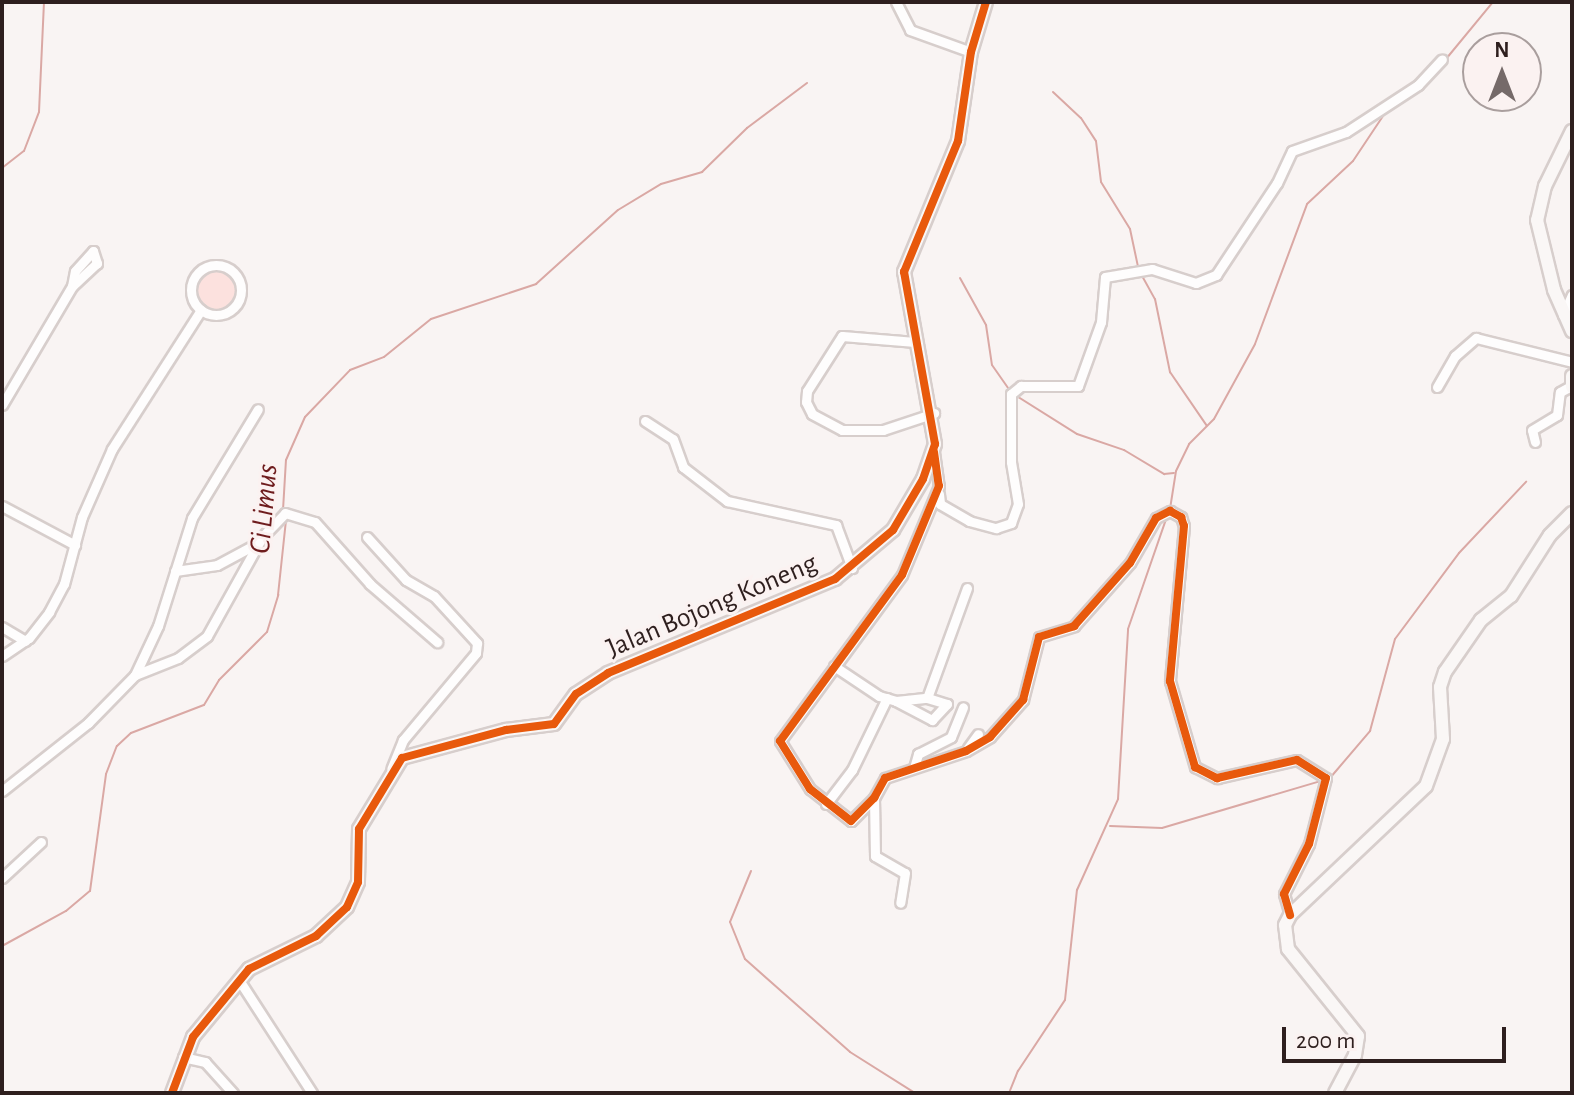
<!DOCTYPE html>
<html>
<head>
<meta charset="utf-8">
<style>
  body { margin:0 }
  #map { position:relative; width:1574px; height:1095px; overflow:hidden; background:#f9f4f3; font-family:"Alegreya Sans",sans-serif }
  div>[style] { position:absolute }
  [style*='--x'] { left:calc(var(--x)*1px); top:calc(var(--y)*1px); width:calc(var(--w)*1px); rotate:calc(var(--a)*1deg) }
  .green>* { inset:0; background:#fce1de }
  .round { border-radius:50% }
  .stream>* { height:2px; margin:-1px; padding:0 1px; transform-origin:1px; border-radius:1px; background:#daa8a4 }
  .roads { filter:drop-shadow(2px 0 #d7cecc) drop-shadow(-2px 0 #d7cecc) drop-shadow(0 2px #d7cecc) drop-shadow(0 -2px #d7cecc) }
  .street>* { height:9px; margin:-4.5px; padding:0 4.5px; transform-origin:4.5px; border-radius:4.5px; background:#fefdfd }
  .street>.ring { margin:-4.5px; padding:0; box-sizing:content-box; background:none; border:9px solid #fefdfd; border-radius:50% }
  .secondary>* { height:12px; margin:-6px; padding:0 6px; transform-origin:6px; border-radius:6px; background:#faf7f6 }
  .cycleway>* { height:8px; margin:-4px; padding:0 4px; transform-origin:4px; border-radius:4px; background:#e8590c }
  span { translate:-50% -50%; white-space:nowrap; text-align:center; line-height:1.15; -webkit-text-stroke:6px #fbf2f1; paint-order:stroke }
  .street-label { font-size:28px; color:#2e1f1e }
  .water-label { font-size:30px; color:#6e1c1d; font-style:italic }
  .frame { position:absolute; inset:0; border:4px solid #2e1f1e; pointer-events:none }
  .north { position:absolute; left:1462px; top:32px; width:80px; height:80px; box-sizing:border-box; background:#fbf2f1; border:2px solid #a99e9d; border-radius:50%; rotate:0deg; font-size:22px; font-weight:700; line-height:32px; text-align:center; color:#2e1f1e }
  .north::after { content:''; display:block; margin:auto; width:28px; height:36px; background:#756a69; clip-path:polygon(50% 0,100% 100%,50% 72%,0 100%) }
  .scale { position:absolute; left:1282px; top:1027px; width:224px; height:36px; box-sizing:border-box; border:4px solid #2e1f1e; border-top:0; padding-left:10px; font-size:24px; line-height:28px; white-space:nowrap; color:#2e1f1e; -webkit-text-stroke:6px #fbf2f1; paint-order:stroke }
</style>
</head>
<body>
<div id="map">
  <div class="green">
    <div class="round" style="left:196px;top:270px;width:40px;height:40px"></div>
  </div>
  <div class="stream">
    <div style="--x:1446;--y:59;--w:74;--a:-50.5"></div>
    <div style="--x:1053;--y:92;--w:38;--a:43"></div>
    <div style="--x:1081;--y:118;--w:27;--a:57"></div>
    <div style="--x:1096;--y:141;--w:41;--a:83"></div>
    <div style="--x:1101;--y:182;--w:55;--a:58.3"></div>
    <div style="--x:1130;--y:229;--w:40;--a:78"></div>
    <div style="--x:2;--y:168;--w:28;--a:-38"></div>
    <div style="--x:24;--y:151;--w:42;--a:-69"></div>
    <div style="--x:39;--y:112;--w:110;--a:-87.4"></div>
    <div style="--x:1141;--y:274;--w:29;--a:61"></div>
    <div style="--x:1155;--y:299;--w:75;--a:78.4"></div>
    <div style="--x:1170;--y:372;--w:65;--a:55.6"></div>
    <div style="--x:960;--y:278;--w:54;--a:61"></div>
    <div style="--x:986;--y:325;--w:40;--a:81.5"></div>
    <div style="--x:992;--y:365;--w:32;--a:55"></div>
    <div style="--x:1015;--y:395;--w:73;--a:32.2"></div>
    <div style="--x:1077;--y:434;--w:50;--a:18.8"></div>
    <div style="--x:1124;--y:450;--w:47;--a:31"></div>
    <div style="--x:1164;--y:474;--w:10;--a:-6"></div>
    <div style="--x:1170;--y:509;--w:38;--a:-81"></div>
    <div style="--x:1176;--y:471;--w:30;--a:-64"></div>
    <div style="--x:1189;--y:444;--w:35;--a:-45"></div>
    <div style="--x:1214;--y:419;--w:85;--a:-61.3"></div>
    <div style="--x:1255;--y:344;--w:149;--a:-69.6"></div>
    <div style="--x:1307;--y:204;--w:63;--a:-43.1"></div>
    <div style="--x:1353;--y:161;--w:61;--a:-56.3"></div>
    <div style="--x:283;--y:510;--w:50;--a:-86.6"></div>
    <div style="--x:286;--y:460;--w:47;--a:-66.2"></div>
    <div style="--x:305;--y:417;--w:65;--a:-46.2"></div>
    <div style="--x:350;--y:370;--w:36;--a:-21"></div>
    <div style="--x:384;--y:357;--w:60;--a:-39"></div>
    <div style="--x:431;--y:319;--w:111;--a:-18.4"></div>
    <div style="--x:536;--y:284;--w:110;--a:-42.1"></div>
    <div style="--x:618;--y:210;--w:50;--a:-31.2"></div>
    <div style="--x:661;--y:184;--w:43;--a:-16.3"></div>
    <div style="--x:702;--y:172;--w:63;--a:-44.4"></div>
    <div style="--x:747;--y:128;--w:75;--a:-36.9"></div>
    <div style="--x:1330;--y:778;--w:62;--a:-49.6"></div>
    <div style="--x:1370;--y:731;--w:95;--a:-74.8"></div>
    <div style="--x:1395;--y:639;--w:107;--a:-53.3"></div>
    <div style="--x:1459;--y:553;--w:98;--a:-46.7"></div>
    <div style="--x:1110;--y:826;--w:52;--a:2.2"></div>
    <div style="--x:1162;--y:828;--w:166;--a:-16.5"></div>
    <div style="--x:751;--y:871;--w:55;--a:112.4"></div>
    <div style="--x:730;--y:922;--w:40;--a:68"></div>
    <div style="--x:745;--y:959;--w:140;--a:41.5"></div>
    <div style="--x:850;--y:1052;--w:77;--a:32.2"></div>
    <div style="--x:2;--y:946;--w:73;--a:-28.7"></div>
    <div style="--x:66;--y:911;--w:31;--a:-40"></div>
    <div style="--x:90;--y:891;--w:118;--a:-82.2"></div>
    <div style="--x:106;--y:774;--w:30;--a:-69"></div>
    <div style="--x:117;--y:746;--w:19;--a:-43"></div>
    <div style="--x:131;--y:733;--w:78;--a:-21"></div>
    <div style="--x:204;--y:705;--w:29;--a:-59"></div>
    <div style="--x:219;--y:680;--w:68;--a:-45"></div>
    <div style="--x:267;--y:632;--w:39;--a:-73"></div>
    <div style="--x:278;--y:595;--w:75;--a:-83.9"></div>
    <div style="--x:1009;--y:1093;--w:24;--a:-68"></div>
    <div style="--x:1018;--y:1071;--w:85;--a:-56.5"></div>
    <div style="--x:1065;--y:1000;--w:111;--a:-83.8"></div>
    <div style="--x:1077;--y:890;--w:100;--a:-65.7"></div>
    <div style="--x:1118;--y:799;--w:170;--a:-86.6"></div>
    <div style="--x:1128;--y:629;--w:116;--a:-70.9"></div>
  </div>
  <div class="roads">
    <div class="street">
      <div style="--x:896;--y:2;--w:31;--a:63"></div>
      <div style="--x:910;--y:30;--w:65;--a:19.8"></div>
      <div class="ring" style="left:191px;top:265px;width:41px;height:41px"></div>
      <div style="--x:1563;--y:315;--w:22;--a:-66"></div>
      <div style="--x:915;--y:342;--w:73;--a:-175.3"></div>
      <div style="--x:842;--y:336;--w:65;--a:122.5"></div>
      <div style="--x:807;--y:391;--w:11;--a:95"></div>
      <div style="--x:806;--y:402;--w:13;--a:63"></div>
      <div style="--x:812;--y:414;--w:34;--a:28"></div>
      <div style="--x:842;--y:430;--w:41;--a:0"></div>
      <div style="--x:883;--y:430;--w:54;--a:-18.4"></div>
      <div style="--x:1437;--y:387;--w:36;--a:-60"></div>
      <div style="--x:1455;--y:356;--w:28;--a:-41"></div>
      <div style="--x:1476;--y:338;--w:99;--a:14"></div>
      <div style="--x:2;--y:405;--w:138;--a:-59.5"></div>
      <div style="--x:72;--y:286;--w:15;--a:-79"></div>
      <div style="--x:75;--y:271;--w:27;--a:-48"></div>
      <div style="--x:93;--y:251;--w:13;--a:72"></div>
      <div style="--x:97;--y:263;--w:34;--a:137"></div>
      <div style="--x:645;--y:421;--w:33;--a:33"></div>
      <div style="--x:673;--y:439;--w:30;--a:70"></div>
      <div style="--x:683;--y:467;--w:56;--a:37.7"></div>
      <div style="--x:727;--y:501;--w:112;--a:12.4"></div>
      <div style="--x:836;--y:525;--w:46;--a:69.6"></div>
      <div style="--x:1535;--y:442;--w:12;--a:-104"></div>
      <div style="--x:1532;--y:430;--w:29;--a:-31"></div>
      <div style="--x:1557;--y:415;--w:23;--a:-83"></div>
      <div style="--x:1560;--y:392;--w:13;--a:-29"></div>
      <div style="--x:934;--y:452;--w:34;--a:82"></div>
      <div style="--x:939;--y:486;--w:96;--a:112.6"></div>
      <div style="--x:902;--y:575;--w:206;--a:126.3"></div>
      <div style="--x:780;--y:741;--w:57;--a:58"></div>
      <div style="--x:810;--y:789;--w:52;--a:38"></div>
      <div style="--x:851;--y:821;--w:33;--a:-45"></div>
      <div style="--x:874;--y:798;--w:23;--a:-61"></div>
      <div style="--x:885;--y:778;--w:85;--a:-18.4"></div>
      <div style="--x:966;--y:751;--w:28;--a:-30"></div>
      <div style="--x:990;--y:737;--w:50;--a:-48.3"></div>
      <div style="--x:1023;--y:700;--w:65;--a:-75.7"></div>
      <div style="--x:1039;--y:637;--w:37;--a:-17"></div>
      <div style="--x:1074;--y:626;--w:84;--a:-48.4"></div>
      <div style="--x:1130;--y:563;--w:52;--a:-60"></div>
      <div style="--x:1156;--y:518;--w:16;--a:-27"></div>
      <div style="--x:1170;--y:511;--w:13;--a:29"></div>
      <div style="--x:1181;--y:517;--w:9;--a:72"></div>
      <div style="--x:1184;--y:526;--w:156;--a:95.2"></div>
      <div style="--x:1170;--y:681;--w:90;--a:73.8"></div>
      <div style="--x:1195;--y:767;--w:25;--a:27"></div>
      <div style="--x:1217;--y:778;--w:82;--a:-12.7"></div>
      <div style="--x:1297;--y:760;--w:34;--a:32"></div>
      <div style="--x:1326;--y:778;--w:68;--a:104.4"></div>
      <div style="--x:1309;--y:844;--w:56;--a:116.6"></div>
      <div style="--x:1284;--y:894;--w:22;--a:74"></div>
      <div style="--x:939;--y:494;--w:10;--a:84"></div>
      <div style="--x:940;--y:504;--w:34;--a:30"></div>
      <div style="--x:969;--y:521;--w:28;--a:15"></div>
      <div style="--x:996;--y:528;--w:16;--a:-18"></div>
      <div style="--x:1011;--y:523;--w:20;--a:-70"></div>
      <div style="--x:1018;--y:504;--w:43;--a:-99.5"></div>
      <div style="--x:1011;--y:462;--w:68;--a:-90"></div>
      <div style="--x:1011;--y:394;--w:13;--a:-39"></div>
      <div style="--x:1021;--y:386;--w:57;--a:0"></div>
      <div style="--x:1078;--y:386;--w:68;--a:-70.2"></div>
      <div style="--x:1101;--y:322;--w:45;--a:-84.9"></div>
      <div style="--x:1105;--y:277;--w:48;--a:-9.7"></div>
      <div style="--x:1152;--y:269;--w:46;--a:17.7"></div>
      <div style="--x:1196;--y:283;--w:22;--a:-22"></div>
      <div style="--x:1216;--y:275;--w:110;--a:-56.5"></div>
      <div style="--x:1277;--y:183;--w:35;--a:-65"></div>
      <div style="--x:1292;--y:151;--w:57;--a:-19.4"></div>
      <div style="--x:1346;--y:132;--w:86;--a:-33.1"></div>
      <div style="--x:1418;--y:85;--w:35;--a:-47"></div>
      <div style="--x:2;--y:506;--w:83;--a:28.1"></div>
      <div style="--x:367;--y:537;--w:58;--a:47.8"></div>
      <div style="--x:406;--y:580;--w:32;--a:30"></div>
      <div style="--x:434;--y:596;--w:64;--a:47.5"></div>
      <div style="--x:477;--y:643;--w:10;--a:96"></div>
      <div style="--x:476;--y:653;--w:114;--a:130"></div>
      <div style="--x:403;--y:740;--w:31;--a:112"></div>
      <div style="--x:175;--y:571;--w:42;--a:-8.1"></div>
      <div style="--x:217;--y:565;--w:47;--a:-28.2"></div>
      <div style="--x:2;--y:627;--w:27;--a:31"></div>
      <div style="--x:2;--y:656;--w:32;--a:-34"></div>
      <div style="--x:29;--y:638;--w:33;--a:-52"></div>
      <div style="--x:49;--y:612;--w:32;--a:-62"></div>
      <div style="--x:64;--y:584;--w:69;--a:-75"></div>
      <div style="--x:82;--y:517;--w:74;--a:-66.2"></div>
      <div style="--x:112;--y:449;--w:165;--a:-57.4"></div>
      <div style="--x:834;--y:666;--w:54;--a:33.7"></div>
      <div style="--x:879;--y:696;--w:18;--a:16"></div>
      <div style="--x:896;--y:701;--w:31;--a:-6"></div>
      <div style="--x:927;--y:698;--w:117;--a:-70"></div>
      <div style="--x:135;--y:675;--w:54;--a:-64.9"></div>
      <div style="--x:158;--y:626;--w:113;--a:-72.5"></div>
      <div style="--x:192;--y:518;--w:127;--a:-58.8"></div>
      <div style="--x:896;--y:701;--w:41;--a:27.8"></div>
      <div style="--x:932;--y:720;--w:22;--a:-47"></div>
      <div style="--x:947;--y:704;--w:21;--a:-163"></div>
      <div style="--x:968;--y:748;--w:17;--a:-54"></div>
      <div style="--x:914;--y:768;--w:15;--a:-74"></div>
      <div style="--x:918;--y:754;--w:37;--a:-27"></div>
      <div style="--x:951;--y:737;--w:32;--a:-68"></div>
      <div style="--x:2;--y:791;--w:110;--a:-38.3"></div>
      <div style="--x:88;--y:723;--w:67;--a:-45.6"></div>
      <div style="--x:135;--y:675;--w:46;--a:-21.6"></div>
      <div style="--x:178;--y:658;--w:36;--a:-37"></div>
      <div style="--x:207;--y:636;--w:113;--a:-60.9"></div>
      <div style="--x:262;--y:537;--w:33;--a:-46"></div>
      <div style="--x:285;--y:513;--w:31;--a:17"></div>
      <div style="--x:315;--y:522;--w:83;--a:48.4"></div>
      <div style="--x:370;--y:584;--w:89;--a:40.9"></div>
      <div style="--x:874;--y:798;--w:58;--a:89"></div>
      <div style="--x:875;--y:856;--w:34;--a:30"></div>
      <div style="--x:905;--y:873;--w:30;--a:99"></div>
      <div style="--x:826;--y:804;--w:43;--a:-52.6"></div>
      <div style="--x:852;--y:770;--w:80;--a:-64.1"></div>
      <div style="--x:2;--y:878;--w:53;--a:-42.7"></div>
      <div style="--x:239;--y:980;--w:135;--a:57.1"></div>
      <div style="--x:183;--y:1057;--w:23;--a:13"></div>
      <div style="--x:205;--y:1062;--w:42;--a:47.9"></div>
    </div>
    <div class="secondary">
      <div style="--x:1572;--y:131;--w:61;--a:116.1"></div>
      <div style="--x:1545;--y:186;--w:35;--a:103"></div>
      <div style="--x:1537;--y:220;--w:72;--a:76.3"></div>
      <div style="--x:1554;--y:290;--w:45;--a:66.3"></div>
      <div style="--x:1572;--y:376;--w:11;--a:90"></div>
      <div style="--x:172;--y:1093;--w:60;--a:-69.4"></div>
      <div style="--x:193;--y:1037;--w:88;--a:-50.5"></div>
      <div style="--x:249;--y:969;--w:75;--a:-26.2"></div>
      <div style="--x:316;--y:936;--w:42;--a:-43.1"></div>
      <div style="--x:347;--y:907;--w:27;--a:-66"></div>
      <div style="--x:358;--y:882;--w:53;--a:-88.9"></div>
      <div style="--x:359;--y:829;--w:83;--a:-58.8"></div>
      <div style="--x:402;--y:758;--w:108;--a:-15.1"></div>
      <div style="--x:506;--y:730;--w:48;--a:-7.1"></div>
      <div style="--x:554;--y:724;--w:37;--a:-54"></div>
      <div style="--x:576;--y:694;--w:38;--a:-33"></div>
      <div style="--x:608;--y:673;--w:246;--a:-22.5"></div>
      <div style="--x:835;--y:579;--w:76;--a:-40.2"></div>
      <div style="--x:893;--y:530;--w:59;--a:-59.5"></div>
      <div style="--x:923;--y:479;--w:37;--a:-71"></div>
      <div style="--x:935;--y:444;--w:175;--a:-100.2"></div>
      <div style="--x:904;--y:272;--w:142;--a:-67.6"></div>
      <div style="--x:958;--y:141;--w:90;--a:-81.7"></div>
      <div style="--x:971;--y:52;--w:52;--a:-73.3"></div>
      <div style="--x:1335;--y:1093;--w:43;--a:-62.2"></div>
      <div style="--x:1355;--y:1055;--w:19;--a:-81"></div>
      <div style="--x:1358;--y:1036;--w:112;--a:-128.8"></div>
      <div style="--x:1288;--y:949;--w:24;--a:-97"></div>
      <div style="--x:1285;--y:925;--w:11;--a:-63"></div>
      <div style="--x:1290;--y:915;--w:187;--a:-43.5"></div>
      <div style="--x:1426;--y:786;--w:50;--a:-70.1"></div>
      <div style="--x:1443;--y:739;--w:52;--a:-93.3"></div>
      <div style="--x:1440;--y:687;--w:16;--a:-72"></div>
      <div style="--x:1445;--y:672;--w:63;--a:-55.3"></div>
      <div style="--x:1481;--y:620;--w:38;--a:-39"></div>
      <div style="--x:1511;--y:596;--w:72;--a:-57.4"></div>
      <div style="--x:1550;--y:535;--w:31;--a:-45"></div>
    </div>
  </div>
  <div class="cycleway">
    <div style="--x:934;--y:452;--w:34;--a:82"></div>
    <div style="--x:939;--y:486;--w:96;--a:112.6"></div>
    <div style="--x:902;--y:575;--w:206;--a:126.3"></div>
    <div style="--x:780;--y:741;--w:57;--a:58"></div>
    <div style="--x:810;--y:789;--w:52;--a:38"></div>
    <div style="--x:851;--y:821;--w:33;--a:-45"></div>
    <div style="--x:874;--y:798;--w:23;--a:-61"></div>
    <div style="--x:885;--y:778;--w:85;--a:-18.4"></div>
    <div style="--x:966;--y:751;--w:28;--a:-30"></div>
    <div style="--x:990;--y:737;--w:50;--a:-48.3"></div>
    <div style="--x:1023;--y:700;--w:65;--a:-75.7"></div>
    <div style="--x:1039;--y:637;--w:37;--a:-17"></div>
    <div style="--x:1074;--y:626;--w:84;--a:-48.4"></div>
    <div style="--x:1130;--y:563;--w:52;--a:-60"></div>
    <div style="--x:1156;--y:518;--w:16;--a:-27"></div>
    <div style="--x:1170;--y:511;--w:13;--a:29"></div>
    <div style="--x:1181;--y:517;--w:9;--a:72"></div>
    <div style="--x:1184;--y:526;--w:156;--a:95.2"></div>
    <div style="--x:1170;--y:681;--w:90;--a:73.8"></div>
    <div style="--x:1195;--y:767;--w:25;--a:27"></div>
    <div style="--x:1217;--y:778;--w:82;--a:-12.7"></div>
    <div style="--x:1297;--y:760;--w:34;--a:32"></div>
    <div style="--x:1326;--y:778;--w:68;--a:104.4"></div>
    <div style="--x:1309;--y:844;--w:56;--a:116.6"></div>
    <div style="--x:1284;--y:894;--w:22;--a:74"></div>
    <div style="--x:172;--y:1093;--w:60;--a:-69.4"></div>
    <div style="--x:193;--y:1037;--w:88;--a:-50.5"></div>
    <div style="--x:249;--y:969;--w:75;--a:-26.2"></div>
    <div style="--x:316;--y:936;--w:42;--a:-43.1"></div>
    <div style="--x:347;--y:907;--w:27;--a:-66"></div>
    <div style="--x:358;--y:882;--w:53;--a:-88.9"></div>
    <div style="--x:359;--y:829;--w:83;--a:-58.8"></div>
    <div style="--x:402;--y:758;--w:108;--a:-15.1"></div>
    <div style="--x:506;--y:730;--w:48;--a:-7.1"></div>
    <div style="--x:554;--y:724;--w:37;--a:-54"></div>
    <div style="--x:576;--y:694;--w:38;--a:-33"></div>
    <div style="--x:608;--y:673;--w:246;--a:-22.5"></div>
    <div style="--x:835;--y:579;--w:76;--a:-40.2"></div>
    <div style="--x:893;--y:530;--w:59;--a:-59.5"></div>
    <div style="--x:923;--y:479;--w:37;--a:-71"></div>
    <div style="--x:935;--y:444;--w:175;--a:-100.2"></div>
    <div style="--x:904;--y:272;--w:142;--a:-67.6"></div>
    <div style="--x:958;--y:141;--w:90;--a:-81.7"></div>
    <div style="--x:971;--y:52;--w:52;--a:-73.3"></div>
  </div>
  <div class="street-label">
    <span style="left:712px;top:606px;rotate:-23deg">Jalan Bojong Koneng</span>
  </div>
  <div class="water-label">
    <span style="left:264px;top:509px;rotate:-85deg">Ci Limus</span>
  </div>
  <div class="frame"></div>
  <div class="north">N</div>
  <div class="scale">200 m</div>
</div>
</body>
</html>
